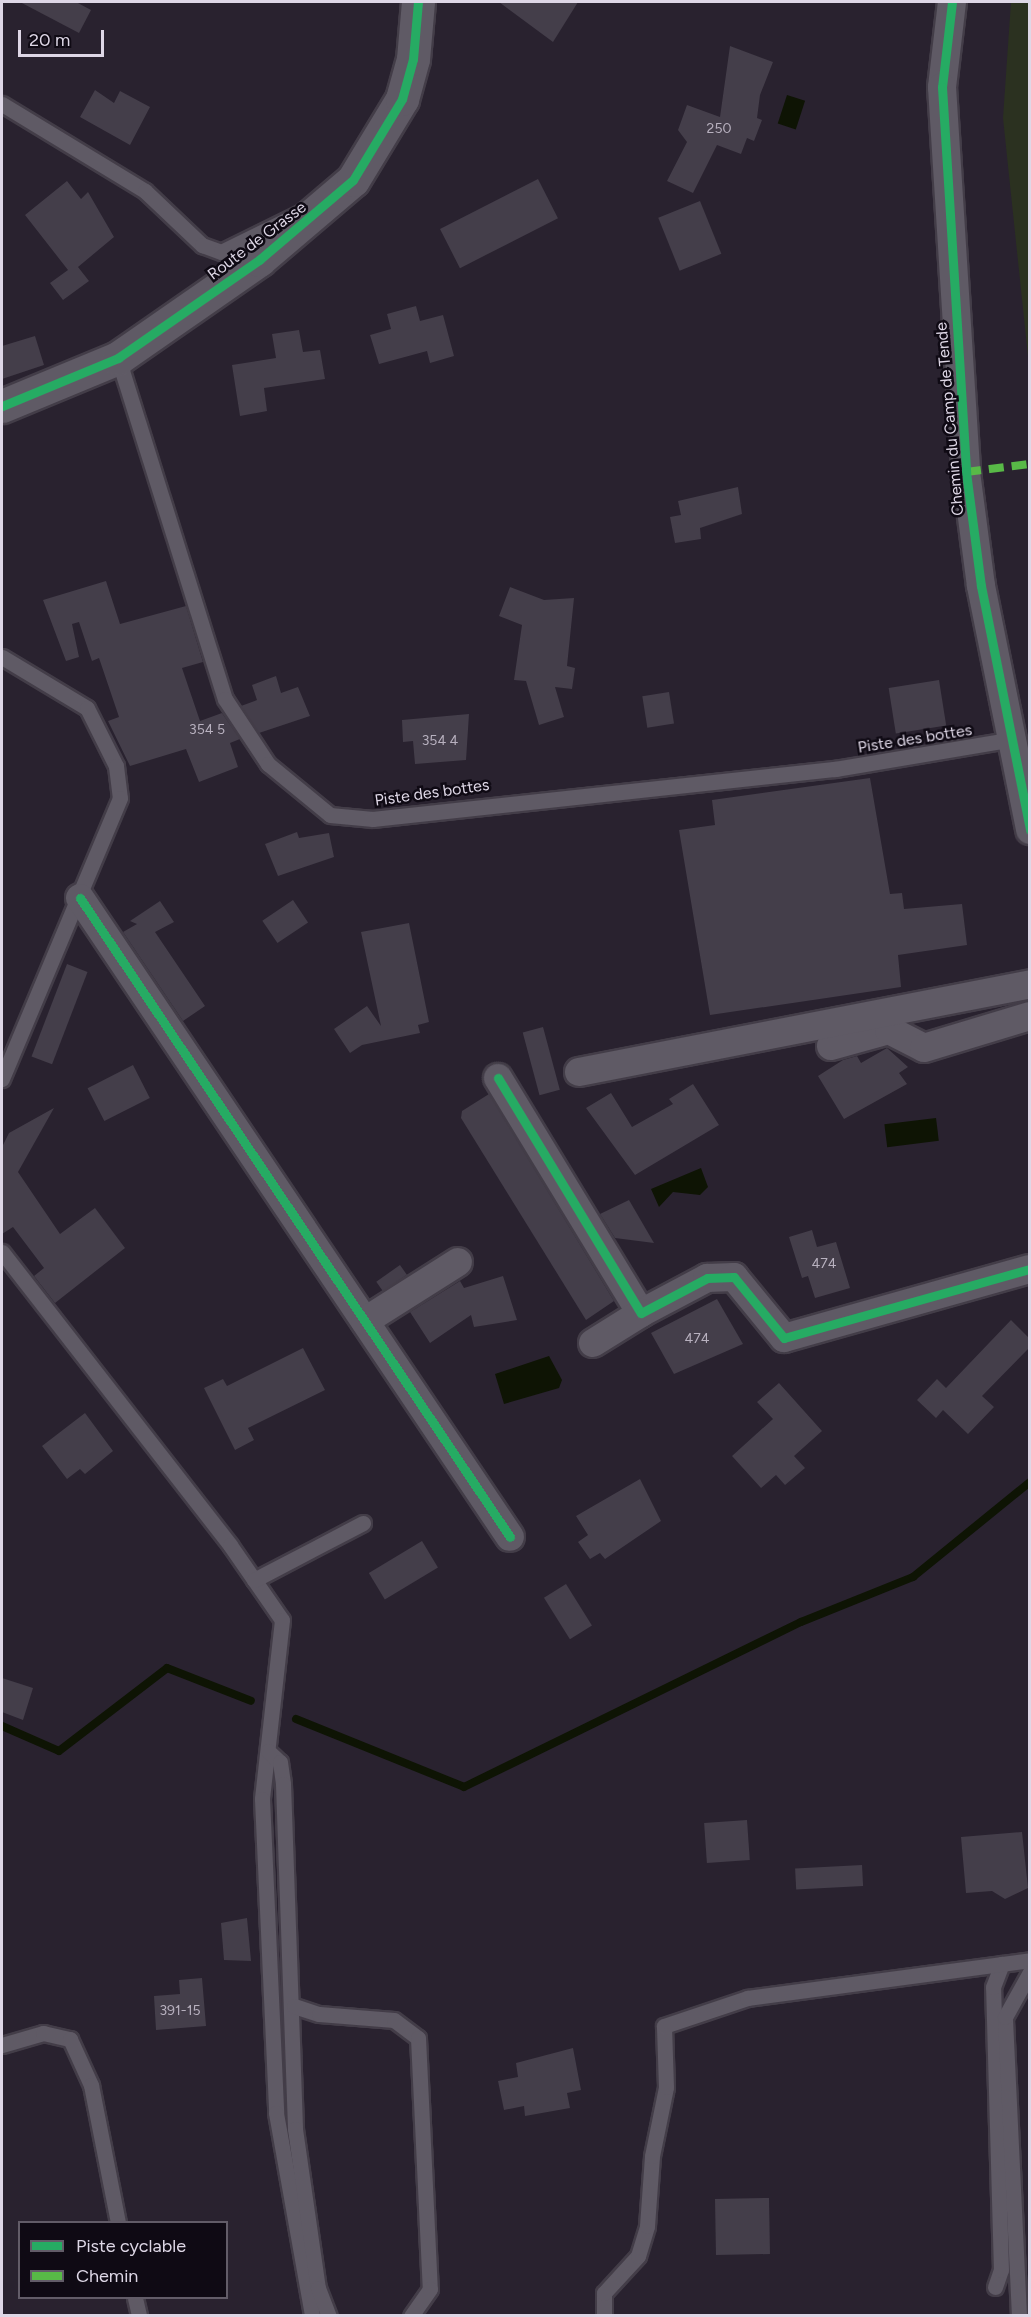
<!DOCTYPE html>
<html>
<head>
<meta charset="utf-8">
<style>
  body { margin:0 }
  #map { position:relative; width:1031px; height:2317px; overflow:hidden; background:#29222f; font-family:Figtree,sans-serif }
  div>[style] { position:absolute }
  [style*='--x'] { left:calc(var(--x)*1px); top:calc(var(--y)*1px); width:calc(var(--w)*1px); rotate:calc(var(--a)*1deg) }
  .green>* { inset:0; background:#2b3120 }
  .water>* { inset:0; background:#0e1404; transform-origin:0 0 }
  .stream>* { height:8px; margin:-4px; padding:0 4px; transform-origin:4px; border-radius:4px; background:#0e1404 }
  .building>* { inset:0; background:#443e4a; transform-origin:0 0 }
  .roads { filter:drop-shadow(2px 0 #433d48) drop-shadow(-2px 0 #433d48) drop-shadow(0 2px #433d48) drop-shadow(0 -2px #433d48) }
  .service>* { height:15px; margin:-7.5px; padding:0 7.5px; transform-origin:7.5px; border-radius:7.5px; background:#5f5a65 }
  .minor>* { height:28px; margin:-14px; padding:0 14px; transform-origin:14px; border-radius:14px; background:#5f5a65 }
  .tertiary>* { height:33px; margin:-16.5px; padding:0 16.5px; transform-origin:16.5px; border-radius:16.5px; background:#5f5a65 }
  .quiet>* { height:8px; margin-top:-4px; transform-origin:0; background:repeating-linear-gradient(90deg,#58b947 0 15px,transparent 0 23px) }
  .cycleway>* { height:9px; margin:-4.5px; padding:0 4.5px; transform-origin:4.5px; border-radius:4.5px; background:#26ab63 }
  span { translate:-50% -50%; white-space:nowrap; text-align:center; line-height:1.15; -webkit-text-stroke:5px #0f0a14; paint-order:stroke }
  .number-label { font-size:14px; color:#b8b1bf }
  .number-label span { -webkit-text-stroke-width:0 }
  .street-label { font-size:16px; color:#ded7e6 }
  .frame { position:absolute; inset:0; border:3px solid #ded7e6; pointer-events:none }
  .legend { position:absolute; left:18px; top:2221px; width:210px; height:78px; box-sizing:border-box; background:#0f0a14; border:2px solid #625c68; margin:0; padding:8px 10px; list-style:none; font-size:18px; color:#ded7e6 }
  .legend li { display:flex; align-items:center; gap:12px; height:30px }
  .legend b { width:30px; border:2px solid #625c68 }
  .scale { position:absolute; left:18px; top:30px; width:86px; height:27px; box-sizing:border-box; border:3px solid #ded7e6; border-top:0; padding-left:8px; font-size:18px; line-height:21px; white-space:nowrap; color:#ded7e6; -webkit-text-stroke:4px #0f0a14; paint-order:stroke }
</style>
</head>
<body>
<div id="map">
  <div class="green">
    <div style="clip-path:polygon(1011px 2px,1029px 2px,1029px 366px,1003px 118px)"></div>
  </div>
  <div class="water">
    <div style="left:787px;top:95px;width:19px;height:30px;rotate:18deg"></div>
    <div style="left:936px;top:1118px;width:23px;height:52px;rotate:83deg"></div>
    <div style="clip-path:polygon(701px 1168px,708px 1187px,700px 1195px,673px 1192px,659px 1207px,651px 1189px)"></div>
    <div style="clip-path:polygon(549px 1356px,562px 1380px,559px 1388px,504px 1404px,495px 1374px)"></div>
  </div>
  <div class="stream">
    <div style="--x:296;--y:1719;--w:181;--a:22"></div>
    <div style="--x:464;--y:1787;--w:375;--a:-26.1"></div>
    <div style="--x:801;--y:1622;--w:121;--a:-21.9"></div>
    <div style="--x:913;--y:1577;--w:151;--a:-39.1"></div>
    <div style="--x:2;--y:1726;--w:62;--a:23.7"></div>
    <div style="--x:59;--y:1751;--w:136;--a:-37.5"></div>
    <div style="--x:167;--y:1668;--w:90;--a:21.4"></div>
  </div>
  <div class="building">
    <div style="clip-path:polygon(20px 2px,76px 2px,91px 10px,79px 33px)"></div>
    <div style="clip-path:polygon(499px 2px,578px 2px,553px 42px)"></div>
    <div style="clip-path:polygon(730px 46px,773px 62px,760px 95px,757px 118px,762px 120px,754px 141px,747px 138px,741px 154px,717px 145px,693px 193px,667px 181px,687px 142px,678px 130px,687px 105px,720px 117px)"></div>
    <div style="clip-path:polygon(95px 90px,114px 103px,120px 91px,150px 107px,130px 145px,80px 117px)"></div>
    <div style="left:538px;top:179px;width:44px;height:110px;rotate:63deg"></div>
    <div style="clip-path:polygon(67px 181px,81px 199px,88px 192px,114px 237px,78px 267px,89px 281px,63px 300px,50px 283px,68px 270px,25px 215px)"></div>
    <div style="left:700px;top:201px;width:57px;height:45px;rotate:68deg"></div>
    <div style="clip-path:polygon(416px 306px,420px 321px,443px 315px,454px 356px,430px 363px,427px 351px,379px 364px,370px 335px,391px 329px,387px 314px)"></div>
    <div style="clip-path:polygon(299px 330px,303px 352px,320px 350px,325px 379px,264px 388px,267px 411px,240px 416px,232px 365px,276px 358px,272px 334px)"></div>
    <div style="clip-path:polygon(35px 336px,44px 365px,2px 379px,2px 346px)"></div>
    <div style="clip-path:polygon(738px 487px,742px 514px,700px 528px,701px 539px,675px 543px,670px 517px,681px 515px,678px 501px)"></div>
    <div style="clip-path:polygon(106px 581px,120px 624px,186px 606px,203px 662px,182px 668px,200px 721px,222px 713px,240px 739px,230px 743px,238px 767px,199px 782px,186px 749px,130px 766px,108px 721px,119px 717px,99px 658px,92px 661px,79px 622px,72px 624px,79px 657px,66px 661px,43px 600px)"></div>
    <div style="clip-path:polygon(510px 587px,544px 600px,574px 598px,567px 666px,575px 668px,572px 689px,555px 687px,564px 717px,539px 725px,526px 681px,514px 680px,522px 625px,499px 616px)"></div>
    <div style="clip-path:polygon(276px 676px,281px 693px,298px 687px,310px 716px,259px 733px,241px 706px,257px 700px,252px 685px)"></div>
    <div style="left:939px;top:680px;width:46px;height:51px;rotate:81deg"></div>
    <div style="left:669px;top:692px;width:32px;height:27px;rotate:81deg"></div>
    <div style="clip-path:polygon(469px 714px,466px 760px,415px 764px,413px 741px,403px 742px,402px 720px)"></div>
    <div style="clip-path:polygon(870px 778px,890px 894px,902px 893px,904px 909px,962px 904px,967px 945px,898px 955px,901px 987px,710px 1015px,679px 830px,715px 825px,712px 800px)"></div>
    <div style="clip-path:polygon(297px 832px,299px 838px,329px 833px,334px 857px,278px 876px,265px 844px)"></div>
    <div style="left:293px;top:900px;width:27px;height:37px;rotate:56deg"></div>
    <div style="clip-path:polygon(160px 901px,174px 922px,155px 932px,205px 1006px,183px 1021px,123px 932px,137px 924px,130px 921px)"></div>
    <div style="clip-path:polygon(409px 923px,429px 1022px,418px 1025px,420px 1033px,362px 1045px,350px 1053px,334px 1029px,367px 1006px,381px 1026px,361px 932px)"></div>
    <div style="left:67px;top:964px;width:22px;height:99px;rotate:21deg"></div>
    <div style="left:543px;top:1027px;width:65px;height:21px;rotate:75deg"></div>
    <div style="clip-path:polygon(887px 1048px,908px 1067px,899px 1073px,907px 1084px,844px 1119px,818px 1076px,843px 1060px,857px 1056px,861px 1063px)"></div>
    <div style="left:133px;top:1065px;width:37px;height:51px;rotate:63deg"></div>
    <div style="clip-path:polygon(693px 1084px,719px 1125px,635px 1175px,586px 1108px,611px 1093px,632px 1127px,673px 1104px,669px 1099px)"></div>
    <div style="clip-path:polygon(489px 1094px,614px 1301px,586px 1320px,461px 1118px,462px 1111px)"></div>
    <div style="clip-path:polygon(54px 1108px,18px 1172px,60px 1234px,95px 1208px,125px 1248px,55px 1303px,34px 1276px,44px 1268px,13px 1227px,2px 1234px,2px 1147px,9px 1133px)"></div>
    <div style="clip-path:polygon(629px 1200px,654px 1243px,615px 1238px,600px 1214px)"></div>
    <div style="clip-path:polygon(812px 1230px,817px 1247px,836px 1242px,850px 1288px,815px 1298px,808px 1276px,802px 1278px,789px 1237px)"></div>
    <div style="left:400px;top:1265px;width:12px;height:29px;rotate:55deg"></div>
    <div style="clip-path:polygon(503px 1276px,517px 1320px,474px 1327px,471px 1315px,430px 1343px,410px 1312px,460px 1281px,464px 1288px)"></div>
    <div style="clip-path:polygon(717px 1299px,743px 1344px,674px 1374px,651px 1333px)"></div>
    <div style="clip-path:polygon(1011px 1320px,1029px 1338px,1029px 1348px,982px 1396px,994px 1407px,968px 1434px,943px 1410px,936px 1418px,917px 1400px,937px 1379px,946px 1388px)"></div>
    <div style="clip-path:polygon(303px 1348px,325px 1390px,248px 1428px,254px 1440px,235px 1450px,204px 1388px,223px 1379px,227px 1386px)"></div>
    <div style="clip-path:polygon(779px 1383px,822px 1431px,794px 1456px,805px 1468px,785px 1485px,776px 1475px,761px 1488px,732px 1456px,773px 1419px,757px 1402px)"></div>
    <div style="clip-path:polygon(85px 1413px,113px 1451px,85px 1474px,80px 1469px,67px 1479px,42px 1446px)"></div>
    <div style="clip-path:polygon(640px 1479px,661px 1521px,605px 1559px,600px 1553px,590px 1559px,578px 1542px,588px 1535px,576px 1516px)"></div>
    <div style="left:422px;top:1541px;width:31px;height:62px;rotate:59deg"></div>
    <div style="left:566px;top:1584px;width:49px;height:26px;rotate:58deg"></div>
    <div style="clip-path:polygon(2px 1678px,33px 1688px,23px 1720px,2px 1712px)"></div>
    <div style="left:747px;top:1820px;width:40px;height:43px;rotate:86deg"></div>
    <div style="clip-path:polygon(1022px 1832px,1028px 1888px,1005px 1899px,992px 1891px,966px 1893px,961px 1837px)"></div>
    <div style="left:862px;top:1865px;width:21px;height:67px;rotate:87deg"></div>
    <div style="clip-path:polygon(247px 1918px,251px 1961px,224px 1960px,221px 1923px)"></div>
    <div style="clip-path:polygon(202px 1978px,206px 2026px,156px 2030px,154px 1996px,180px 1994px,179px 1980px)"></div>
    <div style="clip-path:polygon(573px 2048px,581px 2090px,567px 2093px,570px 2108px,525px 2116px,524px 2106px,504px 2110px,498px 2081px,518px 2077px,516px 2063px)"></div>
    <div style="left:769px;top:2198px;width:56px;height:54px;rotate:89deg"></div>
  </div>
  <div class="roads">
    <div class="service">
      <div style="--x:2;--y:104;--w:167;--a:31.3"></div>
      <div style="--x:145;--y:191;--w:79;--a:43.5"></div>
      <div style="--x:202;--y:245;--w:20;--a:20"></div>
      <div style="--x:221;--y:252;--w:86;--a:-26.3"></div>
      <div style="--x:118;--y:358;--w:357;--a:72.6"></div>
      <div style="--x:225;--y:699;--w:78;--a:56.5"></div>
      <div style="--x:268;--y:764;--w:80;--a:39.4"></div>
      <div style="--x:330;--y:815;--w:43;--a:5.3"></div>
      <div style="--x:373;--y:819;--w:465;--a:-6.2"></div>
      <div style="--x:835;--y:769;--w:182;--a:-9.5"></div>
      <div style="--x:2;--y:657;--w:99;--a:31"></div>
      <div style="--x:87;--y:708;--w:65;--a:63.4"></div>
      <div style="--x:116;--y:766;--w:32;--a:83"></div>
      <div style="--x:120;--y:798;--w:305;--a:112.8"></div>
      <div style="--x:2;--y:1252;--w:371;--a:52.1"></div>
      <div style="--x:230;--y:1545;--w:91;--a:55.3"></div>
      <div style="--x:282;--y:1620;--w:180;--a:96.4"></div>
      <div style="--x:262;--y:1799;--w:314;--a:87.4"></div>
      <div style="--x:276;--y:2113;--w:206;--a:79.9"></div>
      <div style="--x:254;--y:1580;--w:123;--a:-27.6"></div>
      <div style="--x:268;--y:1751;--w:16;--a:43"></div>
      <div style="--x:280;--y:1762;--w:22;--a:82"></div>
      <div style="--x:283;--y:1784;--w:345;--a:88"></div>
      <div style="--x:295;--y:2129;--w:161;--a:81.8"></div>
      <div style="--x:318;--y:2288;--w:30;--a:69"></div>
      <div style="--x:294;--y:2006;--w:26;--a:18"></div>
      <div style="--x:319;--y:2014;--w:75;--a:4.6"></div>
      <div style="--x:394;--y:2020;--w:30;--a:37"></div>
      <div style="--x:418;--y:2038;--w:251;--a:87.3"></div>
      <div style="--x:430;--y:2289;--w:33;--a:125"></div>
      <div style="--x:2;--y:2045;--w:43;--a:-16.3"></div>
      <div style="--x:43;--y:2033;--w:28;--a:13"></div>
      <div style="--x:70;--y:2039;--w:51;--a:65.5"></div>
      <div style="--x:91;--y:2085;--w:140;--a:78.9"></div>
      <div style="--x:995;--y:2287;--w:18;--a:-71"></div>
      <div style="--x:1001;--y:2270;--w:283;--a:-91.6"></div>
      <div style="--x:993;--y:1987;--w:25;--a:-69"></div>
      <div style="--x:135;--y:2298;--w:18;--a:77"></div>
      <div style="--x:604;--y:2316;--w:23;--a:-90"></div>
      <div style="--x:604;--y:2293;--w:50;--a:-47.4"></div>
      <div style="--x:638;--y:2256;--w:31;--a:-73"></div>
      <div style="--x:647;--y:2226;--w:70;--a:-85.9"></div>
      <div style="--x:652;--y:2156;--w:70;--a:-78.5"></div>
      <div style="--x:666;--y:2087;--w:61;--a:-91.9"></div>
      <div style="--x:664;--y:2026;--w:88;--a:-18.6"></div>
      <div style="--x:747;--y:1998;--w:286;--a:-7.6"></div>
      <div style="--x:1019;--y:2316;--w:299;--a:-92.7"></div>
      <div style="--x:1005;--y:2017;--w:51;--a:-60.9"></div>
    </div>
    <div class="minor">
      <div style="--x:952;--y:2;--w:86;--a:96.7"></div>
      <div style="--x:942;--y:87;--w:386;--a:86.4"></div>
      <div style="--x:966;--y:472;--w:115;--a:82.5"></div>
      <div style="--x:981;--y:586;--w:249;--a:78.6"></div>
      <div style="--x:80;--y:898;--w:770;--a:56.06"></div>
      <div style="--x:831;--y:1046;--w:60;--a:-15.4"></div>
      <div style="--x:889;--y:1030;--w:39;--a:27"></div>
      <div style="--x:924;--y:1048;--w:111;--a:-16.8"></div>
      <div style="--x:579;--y:1072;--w:460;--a:-11"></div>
      <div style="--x:498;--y:1078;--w:275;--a:58.7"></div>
      <div style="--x:641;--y:1313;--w:75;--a:-27.9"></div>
      <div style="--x:707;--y:1278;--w:27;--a:-2"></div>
      <div style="--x:734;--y:1277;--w:79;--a:50.7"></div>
      <div style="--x:784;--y:1338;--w:255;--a:-15.7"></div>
      <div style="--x:365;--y:1321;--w:110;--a:-32.4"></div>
      <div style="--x:593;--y:1343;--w:57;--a:-32"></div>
    </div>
    <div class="tertiary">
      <div style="--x:2;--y:406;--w:126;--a:-22.5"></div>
      <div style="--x:118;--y:358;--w:172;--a:-34.8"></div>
      <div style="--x:259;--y:260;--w:123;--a:-40.4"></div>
      <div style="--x:353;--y:180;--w:95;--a:-58.8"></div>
      <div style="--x:402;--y:99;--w:41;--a:-74.6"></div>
      <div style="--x:413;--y:59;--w:57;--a:-85"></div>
    </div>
  </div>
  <div class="quiet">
    <div style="--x:966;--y:472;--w:64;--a:-7.1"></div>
  </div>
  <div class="cycleway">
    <div style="--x:952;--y:2;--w:86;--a:96.7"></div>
    <div style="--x:942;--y:87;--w:386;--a:86.4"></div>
    <div style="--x:966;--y:472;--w:115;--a:82.5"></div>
    <div style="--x:981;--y:586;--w:249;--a:78.6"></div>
    <div style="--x:2;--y:406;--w:126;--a:-22.5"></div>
    <div style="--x:118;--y:358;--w:172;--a:-34.8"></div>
    <div style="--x:259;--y:260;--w:123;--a:-40.4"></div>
    <div style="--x:353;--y:180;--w:95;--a:-58.8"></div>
    <div style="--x:402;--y:99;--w:41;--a:-74.6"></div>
    <div style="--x:413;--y:59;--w:57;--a:-85"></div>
    <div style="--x:80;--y:898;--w:770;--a:56.06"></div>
    <div style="--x:498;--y:1078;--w:275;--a:58.7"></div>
    <div style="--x:641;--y:1313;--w:75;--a:-27.9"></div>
    <div style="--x:707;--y:1278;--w:27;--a:-2"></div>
    <div style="--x:734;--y:1277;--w:79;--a:50.7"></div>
    <div style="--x:784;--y:1338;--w:255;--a:-15.7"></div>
  </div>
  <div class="number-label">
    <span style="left:719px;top:129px">250</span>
    <span style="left:207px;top:730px">354 5</span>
    <span style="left:440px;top:741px">354 4</span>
    <span style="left:824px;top:1264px">474</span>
    <span style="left:697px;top:1339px">474</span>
    <span style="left:180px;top:2011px">391-15</span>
  </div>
  <div class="street-label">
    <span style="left:257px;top:241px;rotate:-37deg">Route de Grasse</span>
    <span style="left:950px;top:419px;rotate:-95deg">Chemin du Camp de Tende</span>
    <span style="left:915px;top:739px;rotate:-9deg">Piste des bottes</span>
    <span style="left:432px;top:793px;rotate:-8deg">Piste des bottes</span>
  </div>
  <div class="frame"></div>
  <ul class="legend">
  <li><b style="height:8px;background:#26ab63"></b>Piste cyclable</li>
  <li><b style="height:8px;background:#58b947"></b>Chemin</li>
  </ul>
  <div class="scale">20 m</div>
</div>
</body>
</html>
